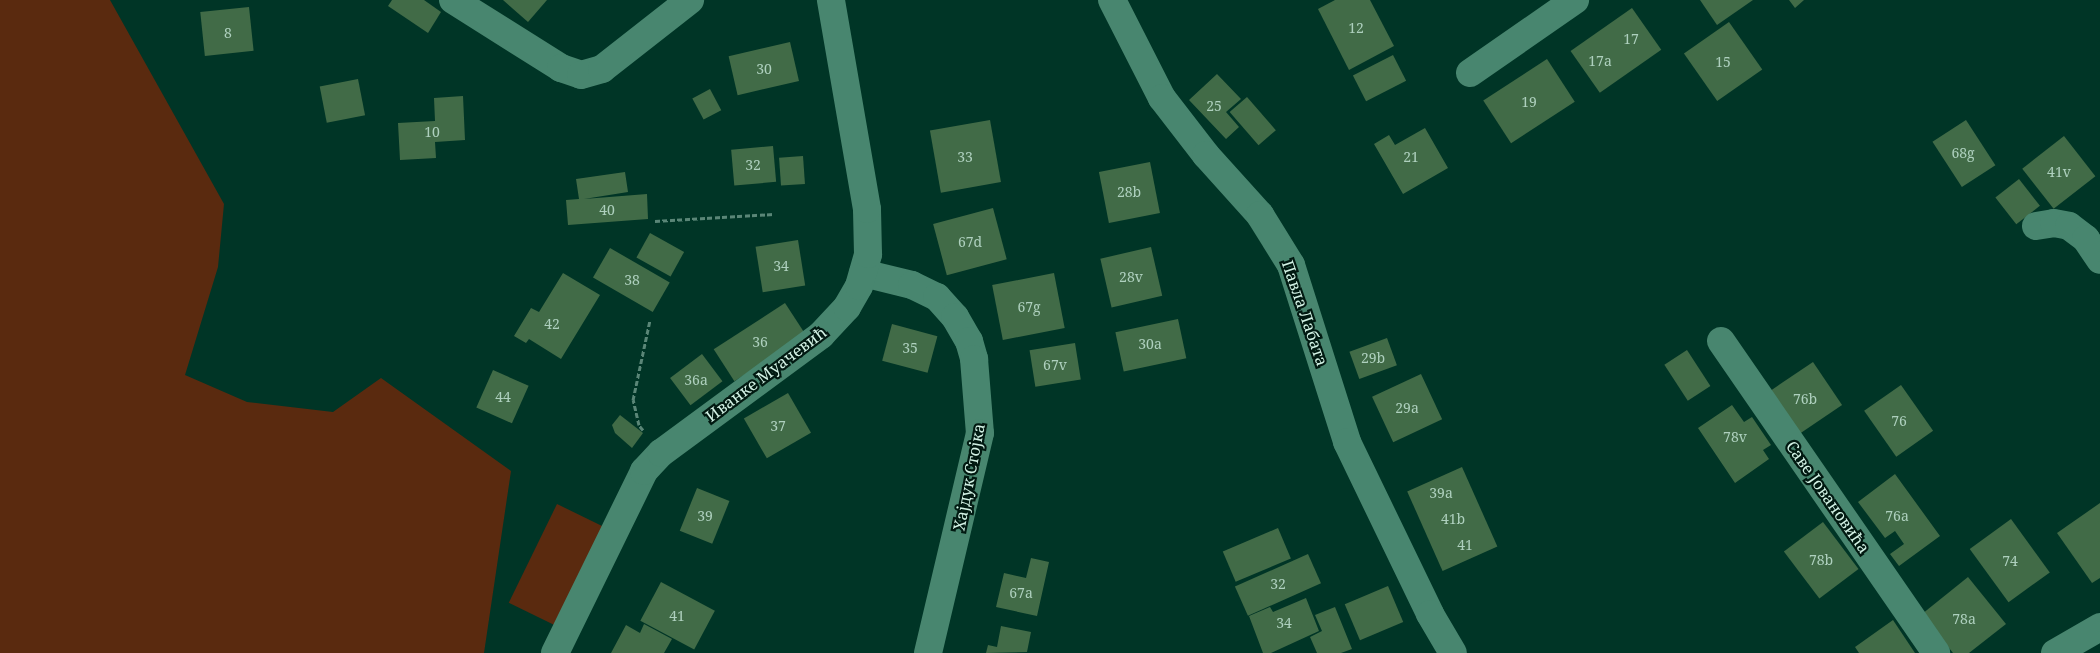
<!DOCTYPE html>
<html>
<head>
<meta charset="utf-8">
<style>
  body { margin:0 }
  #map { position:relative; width:2100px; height:653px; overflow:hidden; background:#003526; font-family:"Noto Serif",serif }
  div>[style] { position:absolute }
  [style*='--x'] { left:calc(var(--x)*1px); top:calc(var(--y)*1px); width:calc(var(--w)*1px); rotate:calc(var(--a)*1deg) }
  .green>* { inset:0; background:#5a2a0f; transform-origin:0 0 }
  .building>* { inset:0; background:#416b47; transform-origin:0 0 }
  .path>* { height:3px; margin-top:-1.5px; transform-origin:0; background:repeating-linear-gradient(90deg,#5a8677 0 5px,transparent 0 7.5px) }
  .minor>* { height:28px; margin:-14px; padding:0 14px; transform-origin:14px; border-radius:14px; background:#48866f }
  span { translate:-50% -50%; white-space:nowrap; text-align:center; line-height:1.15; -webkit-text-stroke:4.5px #011911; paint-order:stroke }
  .number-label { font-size:14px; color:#aed0be }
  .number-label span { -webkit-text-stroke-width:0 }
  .street-label { font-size:16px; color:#d3f2e5 }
</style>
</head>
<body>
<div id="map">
  <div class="green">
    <div style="clip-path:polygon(0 0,110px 0,224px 204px,218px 267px,185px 375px,247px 402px,333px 412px,381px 378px,511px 471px,484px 653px,0 653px)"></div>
    <div style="left:557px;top:504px;width:53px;height:110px;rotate:26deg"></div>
  </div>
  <div class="building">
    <div style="clip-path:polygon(392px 0,424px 0,441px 12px,428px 33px,388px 6px)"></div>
    <div style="clip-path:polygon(503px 0,547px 0,528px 22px)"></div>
    <div style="clip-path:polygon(1335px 0,1370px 0,1394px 46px,1349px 70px,1318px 9px)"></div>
    <div style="clip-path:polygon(1700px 0,1753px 0,1717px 25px)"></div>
    <div style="clip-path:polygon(1789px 0,1804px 0,1795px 8px)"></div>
    <div style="left:249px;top:7px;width:44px;height:49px;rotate:84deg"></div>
    <div style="left:1632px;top:8px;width:51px;height:75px;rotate:55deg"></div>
    <div style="left:1729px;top:22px;width:58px;height:55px;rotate:55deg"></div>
    <div style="left:790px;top:42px;width:40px;height:63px;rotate:77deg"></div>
    <div style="left:1393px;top:55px;width:29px;height:45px;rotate:63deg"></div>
    <div style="left:1547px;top:59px;width:51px;height:76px;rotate:57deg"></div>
    <div style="clip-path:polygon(1217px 74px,1241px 99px,1226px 112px,1239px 127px,1226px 139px,1189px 100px)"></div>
    <div style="left:358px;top:79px;width:37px;height:39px;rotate:79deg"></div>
    <div style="left:710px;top:89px;width:24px;height:20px;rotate:62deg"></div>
    <div style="clip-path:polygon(463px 96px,465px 140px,435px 142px,436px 158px,400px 160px,398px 123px,435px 121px,434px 98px)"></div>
    <div style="left:1247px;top:97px;width:44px;height:23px;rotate:49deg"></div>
    <div style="left:990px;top:120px;width:63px;height:61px;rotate:80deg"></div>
    <div style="left:1966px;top:120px;width:54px;height:40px;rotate:57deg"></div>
    <div style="clip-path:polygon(1425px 128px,1448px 168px,1403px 194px,1374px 144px,1389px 135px,1395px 145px)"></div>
    <div style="left:2064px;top:136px;width:51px;height:53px;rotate:52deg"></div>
    <div style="left:773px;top:146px;width:36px;height:42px;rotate:85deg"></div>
    <div style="left:803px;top:156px;width:28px;height:24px;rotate:86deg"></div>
    <div style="left:1150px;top:162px;width:52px;height:52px;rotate:79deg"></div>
    <div style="clip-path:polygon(625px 172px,628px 192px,584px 199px,647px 194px,648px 219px,568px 225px,566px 200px,579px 199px,576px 179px)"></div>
    <div style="left:2019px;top:179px;width:34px;height:30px;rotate:52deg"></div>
    <div style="left:993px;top:208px;width:53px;height:62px;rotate:75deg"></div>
    <div style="left:650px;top:233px;width:39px;height:28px;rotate:29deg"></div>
    <div style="left:798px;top:240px;width:46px;height:43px;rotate:81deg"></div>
    <div style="left:1151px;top:247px;width:50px;height:52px;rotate:77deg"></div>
    <div style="left:610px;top:248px;width:69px;height:34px;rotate:30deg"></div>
    <div style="clip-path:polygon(563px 273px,600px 295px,561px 359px,529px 339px,526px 343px,514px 336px,531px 308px,539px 312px)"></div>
    <div style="left:1054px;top:273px;width:56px;height:63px;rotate:79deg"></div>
    <div style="left:785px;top:303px;width:38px;height:85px;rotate:57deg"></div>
    <div style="left:1178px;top:319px;width:40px;height:64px;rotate:78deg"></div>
    <div style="left:892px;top:324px;width:47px;height:38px;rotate:15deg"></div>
    <div style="left:1387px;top:338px;width:29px;height:40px;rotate:70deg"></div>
    <div style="left:1075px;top:343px;width:37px;height:46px;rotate:81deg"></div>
    <div style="left:1687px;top:350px;width:43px;height:27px;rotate:57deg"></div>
    <div style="left:702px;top:354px;width:34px;height:40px;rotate:53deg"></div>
    <div style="left:1813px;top:362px;width:52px;height:53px;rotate:56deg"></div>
    <div style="left:493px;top:370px;width:39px;height:41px;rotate:24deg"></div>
    <div style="left:1421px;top:374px;width:50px;height:54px;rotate:65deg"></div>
    <div style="left:1901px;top:385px;width:56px;height:45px;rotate:55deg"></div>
    <div style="left:788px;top:393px;width:46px;height:51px;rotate:60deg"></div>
    <div style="clip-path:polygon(1732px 405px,1744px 422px,1752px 417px,1771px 445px,1763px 450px,1769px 459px,1735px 483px,1698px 428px)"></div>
    <div style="clip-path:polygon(620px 415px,643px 433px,632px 448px,615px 433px,612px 425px)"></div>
    <div style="left:1462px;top:467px;width:87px;height:60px;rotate:66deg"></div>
    <div style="clip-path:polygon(1895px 474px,1940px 536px,1899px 566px,1890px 554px,1904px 544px,1895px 531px,1885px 538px,1858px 502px)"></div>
    <div style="left:697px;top:488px;width:35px;height:46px;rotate:22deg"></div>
    <div style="clip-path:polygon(2100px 503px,2100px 578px,2092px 583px,2057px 533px)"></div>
    <div style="left:2011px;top:519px;width:66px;height:51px;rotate:54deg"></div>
    <div style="left:1823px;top:522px;width:59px;height:49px;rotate:53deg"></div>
    <div style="left:1278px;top:528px;width:33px;height:60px;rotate:67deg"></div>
    <div style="left:1308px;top:554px;width:32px;height:80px;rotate:66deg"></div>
    <div style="clip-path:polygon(1031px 558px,1049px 562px,1037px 616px,996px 607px,1004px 573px,1026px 578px)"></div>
    <div style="clip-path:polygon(1968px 577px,2006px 624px,1969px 653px,1953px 653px,1922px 614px)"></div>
    <div style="left:661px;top:582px;width:61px;height:44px;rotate:28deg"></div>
    <div style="left:1388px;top:586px;width:39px;height:47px;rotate:67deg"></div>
    <div style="clip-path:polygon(1306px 598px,1319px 631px,1271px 653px,1263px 653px,1249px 616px,1270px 607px,1273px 612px)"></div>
    <div style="clip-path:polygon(1335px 607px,1352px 649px,1341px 653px,1317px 653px,1310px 637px,1322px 631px,1315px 615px)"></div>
    <div style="clip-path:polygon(1893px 620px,1915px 653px,1859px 653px,1855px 647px)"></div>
    <div style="clip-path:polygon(644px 624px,672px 639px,664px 653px,611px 653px,626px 625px,640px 633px)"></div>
    <div style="clip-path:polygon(1001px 626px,1031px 632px,1027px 652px,986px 653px,988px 645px,997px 647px)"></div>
  </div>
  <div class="path">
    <div style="--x:655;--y:221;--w:119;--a:-3.4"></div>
    <div style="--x:643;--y:430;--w:6;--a:-129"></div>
    <div style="--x:639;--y:425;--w:26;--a:-103"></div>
    <div style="--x:633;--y:400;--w:82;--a:-78"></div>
  </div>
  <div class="minor">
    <div style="--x:453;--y:0;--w:128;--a:32.2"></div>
    <div style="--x:561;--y:68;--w:21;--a:19"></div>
    <div style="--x:581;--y:75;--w:22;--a:-16"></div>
    <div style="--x:602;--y:69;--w:112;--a:-38.1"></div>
    <div style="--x:1112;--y:0;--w:110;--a:63"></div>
    <div style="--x:1162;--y:98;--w:72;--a:52.3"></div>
    <div style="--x:1206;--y:155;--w:81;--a:48"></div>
    <div style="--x:1260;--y:215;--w:59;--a:58.2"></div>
    <div style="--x:1291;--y:265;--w:186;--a:72.4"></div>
    <div style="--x:1347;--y:442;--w:191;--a:64.2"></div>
    <div style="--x:1430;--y:614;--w:45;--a:59.5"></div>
    <div style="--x:1470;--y:73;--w:128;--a:-34.8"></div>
    <div style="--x:2036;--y:226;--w:18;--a:-9"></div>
    <div style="--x:2054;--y:223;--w:15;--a:11"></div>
    <div style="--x:2069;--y:226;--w:21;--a:37"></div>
    <div style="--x:2086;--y:239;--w:25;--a:56"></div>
    <div style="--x:863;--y:273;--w:50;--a:13.8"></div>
    <div style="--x:912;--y:285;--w:28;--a:26"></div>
    <div style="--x:937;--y:297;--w:27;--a:48"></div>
    <div style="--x:955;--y:317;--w:28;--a:60"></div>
    <div style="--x:969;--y:341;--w:19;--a:74"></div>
    <div style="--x:974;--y:359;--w:74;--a:85.4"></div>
    <div style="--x:980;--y:433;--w:226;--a:103.3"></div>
    <div style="--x:1721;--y:341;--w:379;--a:55.4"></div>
    <div style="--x:555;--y:653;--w:203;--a:-63.9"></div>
    <div style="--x:644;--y:471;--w:25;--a:-47"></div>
    <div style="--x:661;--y:453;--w:199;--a:-36.4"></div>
    <div style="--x:821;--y:335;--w:38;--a:-47"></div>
    <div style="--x:847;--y:307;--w:24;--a:-60"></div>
    <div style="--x:859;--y:286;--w:33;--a:-74"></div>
    <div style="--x:868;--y:254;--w:45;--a:-91.3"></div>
    <div style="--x:867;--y:209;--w:212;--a:-99.8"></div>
    <div style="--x:2055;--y:653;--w:52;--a:-30"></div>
  </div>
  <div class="number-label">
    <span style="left:1356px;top:28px">12</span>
    <span style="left:228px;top:33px">8</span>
    <span style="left:1631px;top:39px">17</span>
    <span style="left:1600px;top:61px">17a</span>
    <span style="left:1723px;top:62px">15</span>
    <span style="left:764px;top:69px">30</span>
    <span style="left:1529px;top:102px">19</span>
    <span style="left:1214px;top:106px">25</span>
    <span style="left:432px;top:132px">10</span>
    <span style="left:1963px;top:153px">68g</span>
    <span style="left:965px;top:157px">33</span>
    <span style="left:1411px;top:157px">21</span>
    <span style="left:753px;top:165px">32</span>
    <span style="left:2059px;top:172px">41v</span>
    <span style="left:1129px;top:192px">28b</span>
    <span style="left:607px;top:210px">40</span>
    <span style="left:970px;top:242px">67d</span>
    <span style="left:781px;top:266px">34</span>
    <span style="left:1131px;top:277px">28v</span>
    <span style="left:632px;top:280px">38</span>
    <span style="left:1029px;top:307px">67g</span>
    <span style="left:552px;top:324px">42</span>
    <span style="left:760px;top:342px">36</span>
    <span style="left:1150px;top:344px">30a</span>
    <span style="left:910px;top:348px">35</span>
    <span style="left:1373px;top:358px">29b</span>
    <span style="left:1055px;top:365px">67v</span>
    <span style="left:696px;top:380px">36a</span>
    <span style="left:503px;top:397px">44</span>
    <span style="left:1805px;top:399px">76b</span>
    <span style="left:1407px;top:408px">29a</span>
    <span style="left:1899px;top:421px">76</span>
    <span style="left:778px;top:426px">37</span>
    <span style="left:1735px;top:437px">78v</span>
    <span style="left:1441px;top:493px">39a</span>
    <span style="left:705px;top:516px">39</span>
    <span style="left:1897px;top:516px">76a</span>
    <span style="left:1453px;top:519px">41b</span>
    <span style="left:1465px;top:545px">41</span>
    <span style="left:1821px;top:560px">78b</span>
    <span style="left:2010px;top:561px">74</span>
    <span style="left:1278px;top:584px">32</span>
    <span style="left:1021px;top:593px">67a</span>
    <span style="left:677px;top:616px">41</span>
    <span style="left:1964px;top:619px">78a</span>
    <span style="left:1284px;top:623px">34</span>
  </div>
  <div class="street-label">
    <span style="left:1305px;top:313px;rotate:71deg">Павла Лабата</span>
    <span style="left:766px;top:374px;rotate:-37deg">Иванке Муачевић</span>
    <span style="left:969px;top:477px;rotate:-79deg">Хајдук Стојка</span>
    <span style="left:1828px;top:497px;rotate:55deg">Саве Јовановића</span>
  </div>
</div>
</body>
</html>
